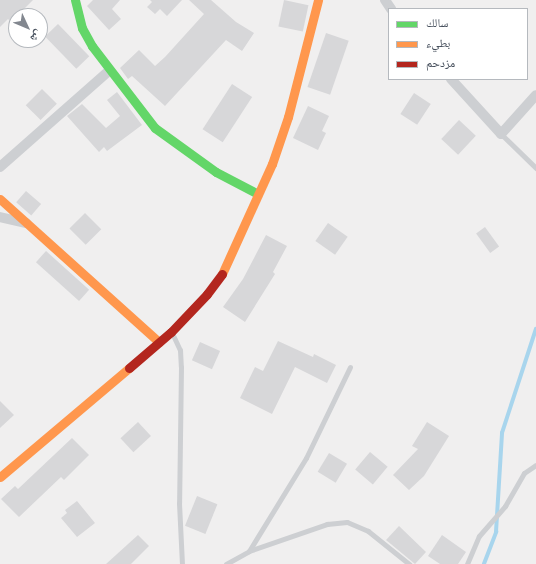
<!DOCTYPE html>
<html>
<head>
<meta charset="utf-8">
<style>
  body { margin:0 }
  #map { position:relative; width:536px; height:564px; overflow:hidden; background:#f0efef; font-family:Karla,"Noto Naskh Arabic",sans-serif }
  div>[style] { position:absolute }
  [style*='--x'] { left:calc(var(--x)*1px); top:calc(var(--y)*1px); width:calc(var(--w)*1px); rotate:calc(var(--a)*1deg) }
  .stream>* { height:3.5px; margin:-1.75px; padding:0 1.75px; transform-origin:1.75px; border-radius:1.75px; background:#a8d5ed }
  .building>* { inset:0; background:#d7d7d9; transform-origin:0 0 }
  .lane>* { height:5px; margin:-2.5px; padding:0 2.5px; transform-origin:2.5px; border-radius:2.5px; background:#cdcfd2 }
  .street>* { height:10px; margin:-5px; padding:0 5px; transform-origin:5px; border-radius:5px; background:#cdcfd2 }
  .fast>* { height:9px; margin:-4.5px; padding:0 4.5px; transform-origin:4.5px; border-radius:4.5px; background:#63d668 }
  .slow>* { height:9px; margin:-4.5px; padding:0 4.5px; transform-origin:4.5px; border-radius:4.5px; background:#ff974d }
  .jam>* { height:9px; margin:-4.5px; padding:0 4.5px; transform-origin:4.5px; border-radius:4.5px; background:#b3261e }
  span { translate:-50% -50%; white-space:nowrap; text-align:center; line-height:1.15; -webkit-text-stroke:3.5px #fff; paint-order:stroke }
  .legend { position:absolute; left:388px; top:8px; width:140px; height:72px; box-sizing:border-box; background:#fff; border:1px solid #b5b9be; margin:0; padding:5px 7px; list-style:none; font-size:12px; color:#464f5c }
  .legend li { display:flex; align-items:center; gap:8px; height:20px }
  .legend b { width:20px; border:1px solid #b5b9be }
  .north { position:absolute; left:8px; top:8px; width:40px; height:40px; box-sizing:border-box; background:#fff; border:1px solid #b5b9be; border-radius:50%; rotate:134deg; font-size:11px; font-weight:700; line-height:16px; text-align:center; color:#464f5c }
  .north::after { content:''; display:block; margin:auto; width:14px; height:18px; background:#82878f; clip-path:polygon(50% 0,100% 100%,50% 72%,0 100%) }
</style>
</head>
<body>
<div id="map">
  <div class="stream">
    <div style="--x:484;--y:564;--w:34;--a:-69"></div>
    <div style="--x:496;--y:532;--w:99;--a:-86.5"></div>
    <div style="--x:502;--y:433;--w:109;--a:-71.9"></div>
  </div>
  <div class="building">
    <div style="clip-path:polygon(0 0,33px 0,11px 22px,8px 19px,0 27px)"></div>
    <div style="clip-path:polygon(93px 0,120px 0,112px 9px,121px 19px,109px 30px,87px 6px)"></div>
    <div style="clip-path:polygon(150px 0,182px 0,167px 16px,160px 9px,155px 14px,147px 7px,152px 2px)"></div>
    <div style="clip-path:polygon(189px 0,211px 0,236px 22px,254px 33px,242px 51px,226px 40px,165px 106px,132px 76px,128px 79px,120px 68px,139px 50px,155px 66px,165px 57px,204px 14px)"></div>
    <div style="left:284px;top:0;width:25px;height:27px;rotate:12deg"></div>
    <div style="left:58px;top:24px;width:45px;height:18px;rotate:46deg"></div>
    <div style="left:326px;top:33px;width:24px;height:57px;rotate:19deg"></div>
    <div style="left:232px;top:84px;width:24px;height:54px;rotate:33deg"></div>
    <div style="left:42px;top:89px;width:21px;height:23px;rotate:45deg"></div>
    <div style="clip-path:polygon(117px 92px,142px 125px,107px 151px,104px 147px,99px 152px,67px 116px,82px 104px,106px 128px,120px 116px,107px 100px)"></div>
    <div style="left:414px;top:93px;width:20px;height:25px;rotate:33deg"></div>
    <div style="clip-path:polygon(308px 106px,329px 116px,322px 131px,326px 133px,318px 150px,293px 138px)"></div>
    <div style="left:459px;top:120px;width:23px;height:26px;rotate:43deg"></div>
    <div style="left:26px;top:191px;width:20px;height:15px;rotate:41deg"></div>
    <div style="left:85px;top:213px;width:23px;height:22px;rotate:45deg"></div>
    <div style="left:328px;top:223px;width:24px;height:22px;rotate:35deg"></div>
    <div style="left:485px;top:227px;width:24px;height:11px;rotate:54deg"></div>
    <div style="clip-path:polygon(266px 235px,287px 246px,273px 272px,275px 274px,245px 322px,223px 307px,243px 279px)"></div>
    <div style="left:46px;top:251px;width:58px;height:15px;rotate:42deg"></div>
    <div style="clip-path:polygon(278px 341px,313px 357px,314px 354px,336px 365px,327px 383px,295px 367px,272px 414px,240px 398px,255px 367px,263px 371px)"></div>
    <div style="left:200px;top:342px;width:22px;height:20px;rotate:24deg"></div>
    <div style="clip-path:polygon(0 401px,14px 415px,0 428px)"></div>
    <div style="left:138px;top:422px;width:19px;height:24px;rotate:47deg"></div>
    <div style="clip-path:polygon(427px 422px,449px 436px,424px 476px,409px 490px,393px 475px,418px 449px,412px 446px)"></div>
    <div style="clip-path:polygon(72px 438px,89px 455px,64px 480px,61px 477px,19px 517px,1px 499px,15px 486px,18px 489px)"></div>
    <div style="left:370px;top:452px;width:23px;height:23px;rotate:40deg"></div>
    <div style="left:329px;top:453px;width:21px;height:22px;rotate:31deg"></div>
    <div style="left:197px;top:496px;width:22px;height:32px;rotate:22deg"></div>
    <div style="clip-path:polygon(77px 501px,95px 523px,77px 537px,61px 518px,67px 513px,65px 510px)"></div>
    <div style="clip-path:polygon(399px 526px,426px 552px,415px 564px,386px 540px)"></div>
    <div style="clip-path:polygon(138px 535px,149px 546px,131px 564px,106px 564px)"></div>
    <div style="clip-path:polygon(442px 535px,466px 552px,458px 564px,440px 564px,428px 556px)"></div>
  </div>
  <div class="lane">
    <div style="--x:501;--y:134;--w:49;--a:44.2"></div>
    <div style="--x:172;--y:333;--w:19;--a:65"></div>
    <div style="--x:180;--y:350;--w:17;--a:87"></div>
    <div style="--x:181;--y:367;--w:136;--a:90.8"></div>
    <div style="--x:179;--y:503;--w:61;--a:87.2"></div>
    <div style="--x:249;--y:551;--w:109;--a:-58.5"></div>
    <div style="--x:306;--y:458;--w:101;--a:-64.2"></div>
    <div style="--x:226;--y:564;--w:26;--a:-29"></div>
    <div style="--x:249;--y:551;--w:83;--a:-19.1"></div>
    <div style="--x:327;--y:524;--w:20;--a:-6"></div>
    <div style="--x:347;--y:522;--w:23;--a:23"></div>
    <div style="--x:368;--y:531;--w:53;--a:38.8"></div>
    <div style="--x:467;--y:564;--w:30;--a:-67"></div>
    <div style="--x:479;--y:536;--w:40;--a:-49"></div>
    <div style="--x:505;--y:506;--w:38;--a:-60"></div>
    <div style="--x:524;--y:473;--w:14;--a:-34"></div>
  </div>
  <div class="street">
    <div style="--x:385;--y:0;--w:11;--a:56"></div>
    <div style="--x:451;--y:79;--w:74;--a:47.7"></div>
    <div style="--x:501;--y:134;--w:52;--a:-48.1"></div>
    <div style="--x:0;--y:167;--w:145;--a:-41.4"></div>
    <div style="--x:0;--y:217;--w:27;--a:13"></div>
  </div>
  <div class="fast">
    <div style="--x:75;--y:0;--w:29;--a:76"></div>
    <div style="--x:82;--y:28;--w:21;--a:61"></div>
    <div style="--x:92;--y:46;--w:103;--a:52.5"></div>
    <div style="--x:155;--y:128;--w:75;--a:35.8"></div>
    <div style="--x:216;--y:172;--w:47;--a:27.6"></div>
  </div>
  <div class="slow">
    <div style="--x:0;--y:199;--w:214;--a:42"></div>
    <div style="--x:222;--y:274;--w:121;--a:-65.6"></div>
    <div style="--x:272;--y:164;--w:50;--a:-71.2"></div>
    <div style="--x:288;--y:117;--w:121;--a:-75.6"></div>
    <div style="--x:0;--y:477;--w:169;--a:-40.2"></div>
  </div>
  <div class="jam">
    <div style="--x:129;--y:368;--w:55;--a:-40.6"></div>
    <div style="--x:171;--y:332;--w:52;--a:-46.5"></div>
    <div style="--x:207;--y:294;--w:25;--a:-53"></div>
  </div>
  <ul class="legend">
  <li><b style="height:5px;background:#63d668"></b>سالك</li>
  <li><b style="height:5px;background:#ff974d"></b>بطيء</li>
  <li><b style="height:5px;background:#b3261e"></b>مزدحم</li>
  </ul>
  <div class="north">ش</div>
</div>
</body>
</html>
